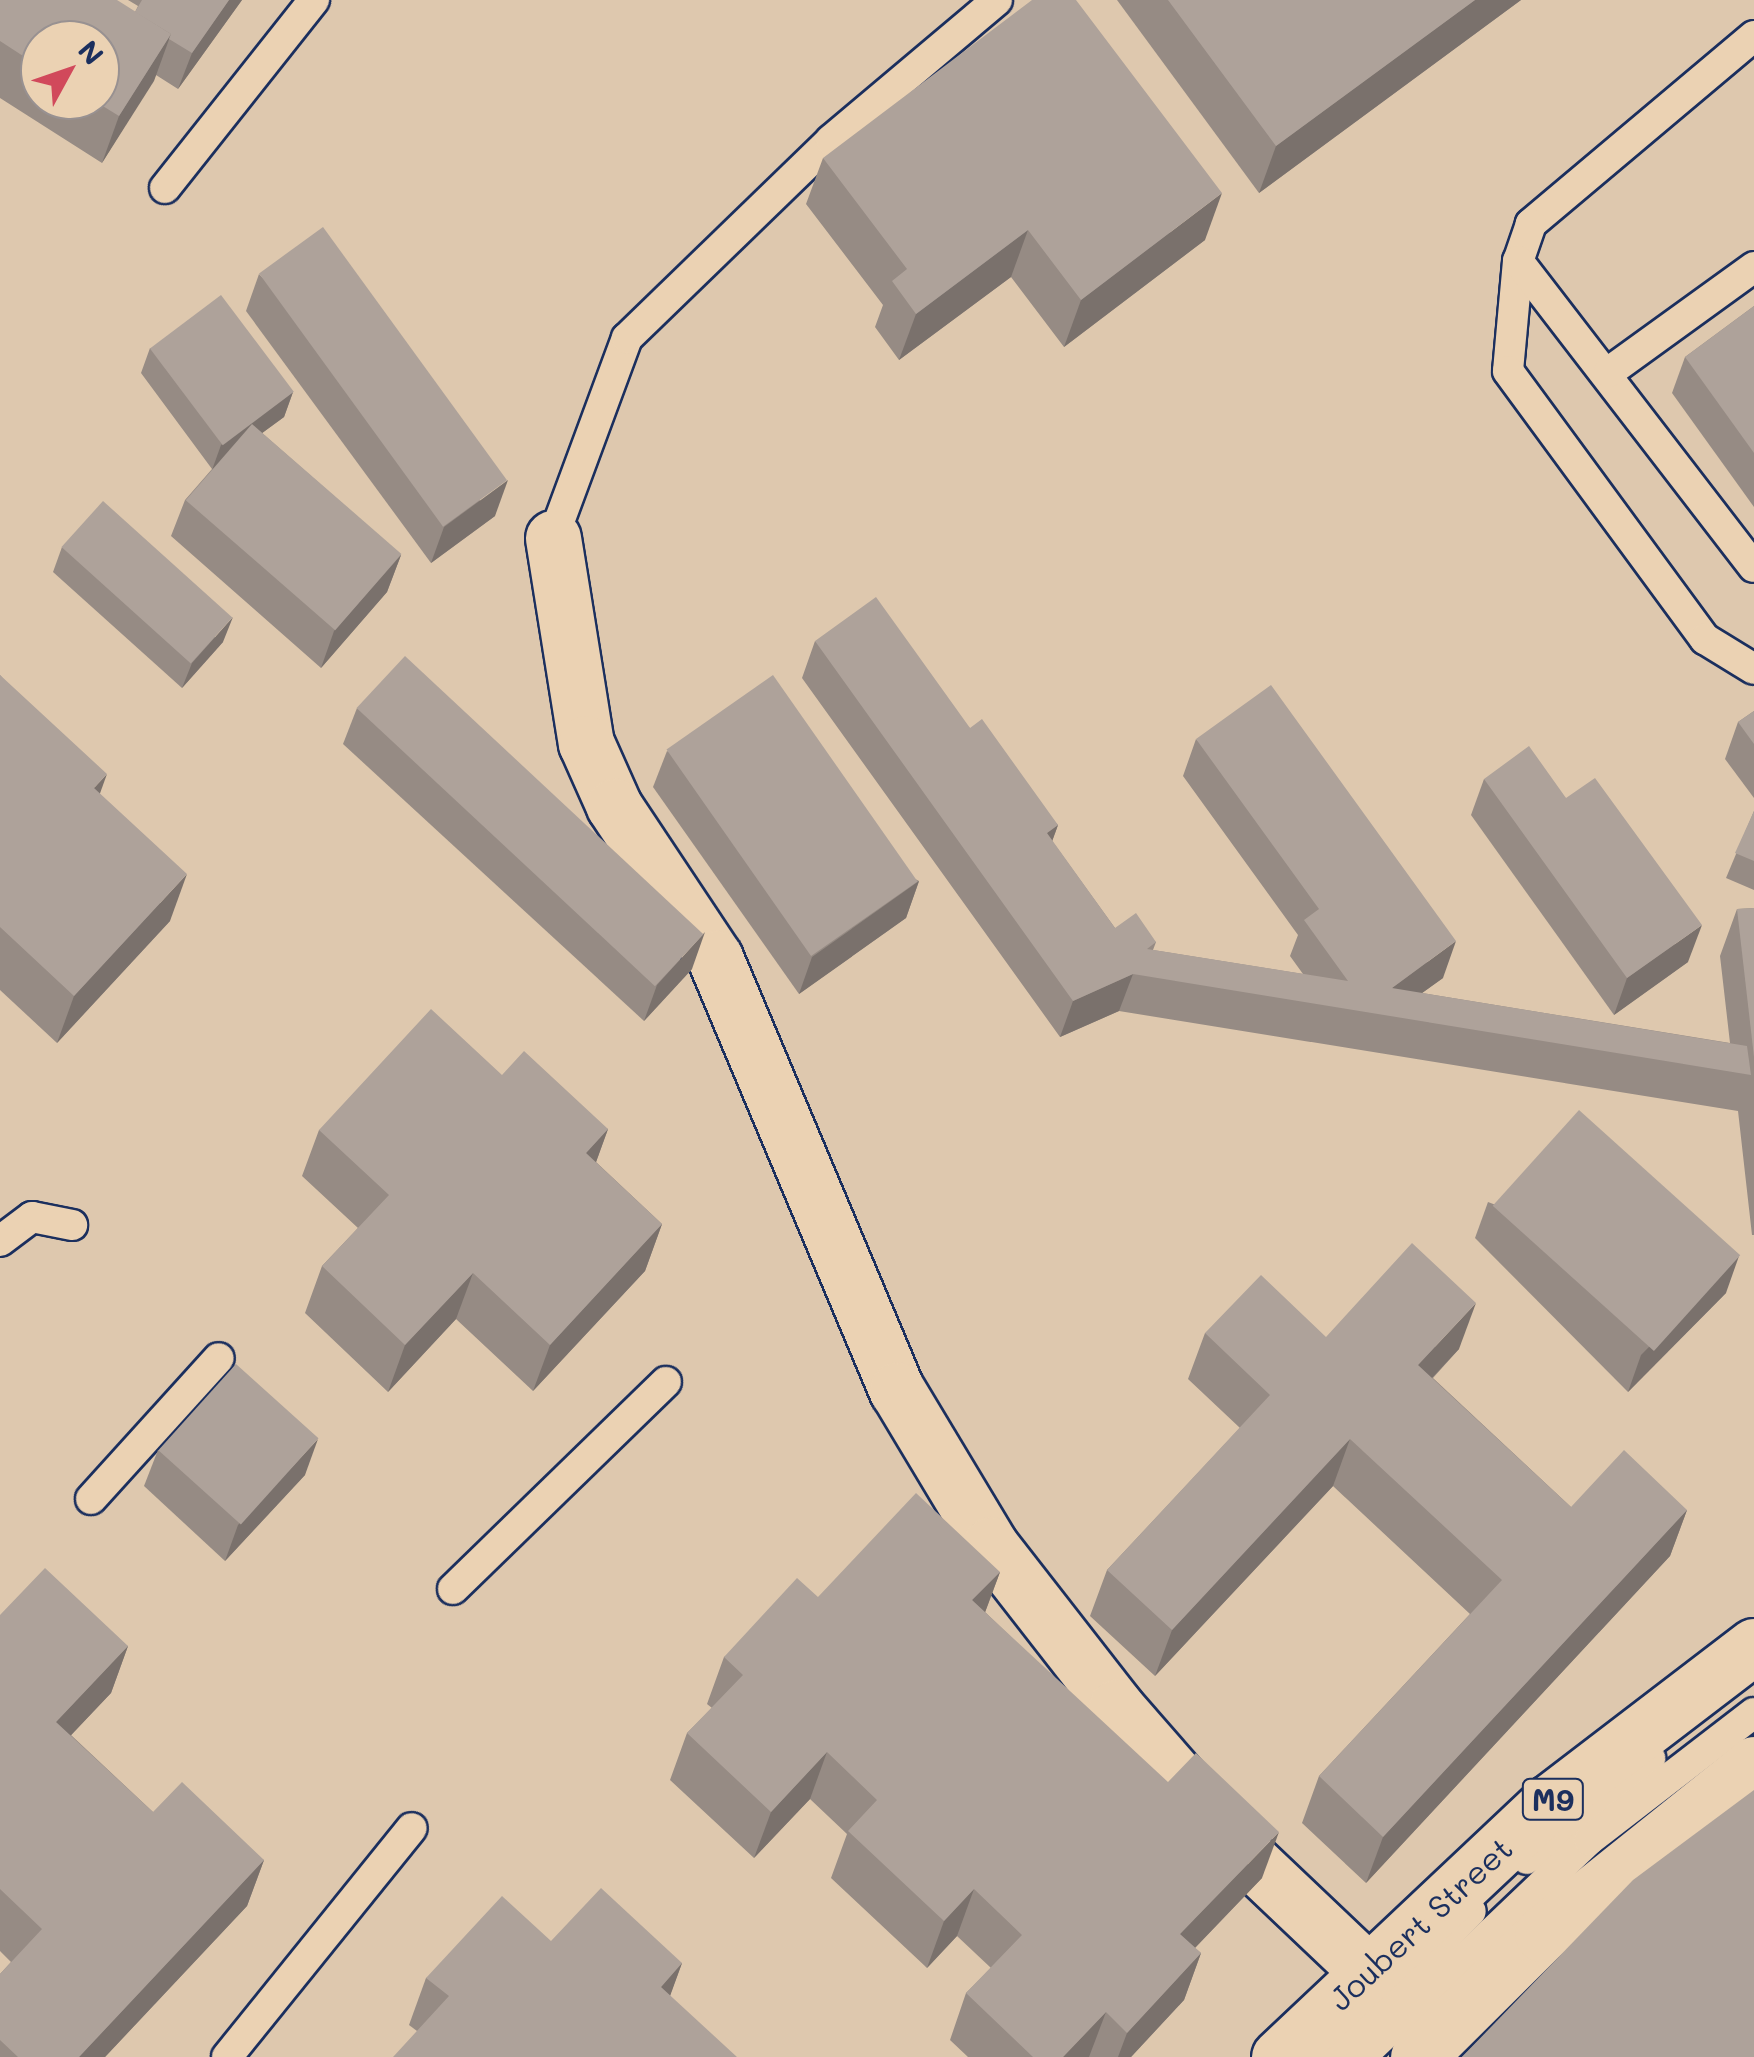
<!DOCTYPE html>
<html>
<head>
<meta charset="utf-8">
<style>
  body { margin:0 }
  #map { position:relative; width:1754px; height:2057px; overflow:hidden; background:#dec8ae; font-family:Mali,sans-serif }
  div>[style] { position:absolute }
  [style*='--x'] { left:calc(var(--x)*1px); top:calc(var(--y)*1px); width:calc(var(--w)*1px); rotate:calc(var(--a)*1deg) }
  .roads { filter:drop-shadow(2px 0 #1b2f5e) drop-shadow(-2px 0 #1b2f5e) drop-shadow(0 2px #1b2f5e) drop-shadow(0 -2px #1b2f5e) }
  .lane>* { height:30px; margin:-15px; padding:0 15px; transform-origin:15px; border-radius:15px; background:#ebd2b3 }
  .street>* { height:55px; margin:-27.5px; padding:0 27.5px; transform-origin:27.5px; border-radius:27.5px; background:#ebd2b3 }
  .primary>* { height:55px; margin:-27.5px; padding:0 27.5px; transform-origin:27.5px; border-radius:27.5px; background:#ebd2b3 }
  .wall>* { inset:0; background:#968b84 }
  .shaded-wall>* { inset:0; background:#7a716c }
  .building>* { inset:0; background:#aea29a; transform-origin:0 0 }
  span { translate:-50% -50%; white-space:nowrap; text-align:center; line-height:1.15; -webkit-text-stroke:8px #ebd2b3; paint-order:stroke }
  .shield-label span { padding:2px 8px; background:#ebd2b3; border:2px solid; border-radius:8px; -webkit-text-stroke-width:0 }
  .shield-label { font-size:30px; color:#1b2f5e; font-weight:700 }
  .street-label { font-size:32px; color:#1b2f5e }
  .north { position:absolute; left:20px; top:20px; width:100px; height:100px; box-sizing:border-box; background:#ebd2b3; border:2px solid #989191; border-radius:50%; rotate:50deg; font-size:28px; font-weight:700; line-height:40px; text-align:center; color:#1b2f5e }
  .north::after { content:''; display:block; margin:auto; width:35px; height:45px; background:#d1495b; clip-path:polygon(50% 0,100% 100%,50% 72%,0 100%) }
</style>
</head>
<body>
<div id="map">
  <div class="roads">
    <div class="lane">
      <div style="--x:1754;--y:36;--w:292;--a:139.9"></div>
      <div style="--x:1531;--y:224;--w:39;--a:109"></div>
      <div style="--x:1518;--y:261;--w:110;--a:95.2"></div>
      <div style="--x:1508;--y:371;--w:333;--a:53.7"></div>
      <div style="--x:1705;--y:639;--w:57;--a:31.5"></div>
      <div style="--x:165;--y:188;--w:240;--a:-51.6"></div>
      <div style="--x:1518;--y:261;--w:386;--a:52.4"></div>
      <div style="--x:1609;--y:372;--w:179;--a:-35.9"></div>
      <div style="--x:553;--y:538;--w:213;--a:-69.7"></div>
      <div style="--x:627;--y:338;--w:284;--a:-44.1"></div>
      <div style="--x:831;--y:140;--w:217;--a:-40.1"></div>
      <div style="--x:0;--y:1241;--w:40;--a:-37"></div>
      <div style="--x:32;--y:1217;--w:41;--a:11.3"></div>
      <div style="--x:91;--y:1499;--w:190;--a:-47.8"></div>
      <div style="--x:453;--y:1589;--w:297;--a:-44.2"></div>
      <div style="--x:1527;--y:1859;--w:159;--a:-39.1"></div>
      <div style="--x:227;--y:2057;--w:294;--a:-51.1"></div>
      <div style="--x:1325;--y:2057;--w:206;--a:-45"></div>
      <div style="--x:1361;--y:2057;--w:315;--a:-43.6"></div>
      <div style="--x:1589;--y:1840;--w:208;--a:-37.6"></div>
    </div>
    <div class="street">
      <div style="--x:553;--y:538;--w:208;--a:80.9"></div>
      <div style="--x:586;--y:743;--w:69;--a:66"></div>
      <div style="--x:614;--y:806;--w:182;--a:56.4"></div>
      <div style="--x:715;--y:958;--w:469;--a:67.2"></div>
      <div style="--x:897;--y:1390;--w:181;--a:59"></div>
      <div style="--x:990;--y:1545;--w:205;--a:52.1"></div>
      <div style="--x:1116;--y:1707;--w:198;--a:48.9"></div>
      <div style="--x:1246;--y:1856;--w:167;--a:43.5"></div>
    </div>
    <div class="primary">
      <div style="--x:1279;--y:2057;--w:372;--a:-43.3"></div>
      <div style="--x:1550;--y:1802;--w:257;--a:-37.4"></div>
      <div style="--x:1418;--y:2057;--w:175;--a:-44.8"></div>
      <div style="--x:1542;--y:1934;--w:272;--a:-38.7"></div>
    </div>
  </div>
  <div class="wall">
    <div style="clip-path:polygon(evenodd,0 0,135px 12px,138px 6px,128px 0,242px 0,178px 89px,156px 75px,102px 163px,0 98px,0 0,40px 40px,100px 100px,40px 100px,40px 40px)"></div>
    <div style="clip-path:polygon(1117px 0,1521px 0,1259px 193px)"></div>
    <div style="clip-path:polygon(823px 158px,1205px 240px,1064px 347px,1011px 277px,899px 360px,875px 327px,883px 305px,806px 204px)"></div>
    <div style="clip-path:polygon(259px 274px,495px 516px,431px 563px,246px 311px)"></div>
    <div style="clip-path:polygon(1754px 306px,1754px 507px,1672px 393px,1685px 357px)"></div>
    <div style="clip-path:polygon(150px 348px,293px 392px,284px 417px,262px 433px,401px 555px,387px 592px,321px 668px,171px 536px,185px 500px,212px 469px,141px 373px)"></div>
    <div style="clip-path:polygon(62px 547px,223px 642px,182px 688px,53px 572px)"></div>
    <div style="clip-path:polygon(815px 641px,970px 728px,1058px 825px,1052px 841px,1115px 928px,1156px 942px,1153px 950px,1303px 974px,1290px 956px,1298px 935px,1183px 776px,1196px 739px,1443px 978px,1422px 993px,1730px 1043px,1720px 956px,1737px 909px,1754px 908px,1754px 1235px,1752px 1235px,1738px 1111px,1119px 1011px,1060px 1037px,802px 678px)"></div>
    <div style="clip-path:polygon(0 675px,100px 794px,170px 921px,57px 1043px,0 990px)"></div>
    <div style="clip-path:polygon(357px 708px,692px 969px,644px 1021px,343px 744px)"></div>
    <div style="clip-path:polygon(1754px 711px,1754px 798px,1725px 759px,1738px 722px)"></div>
    <div style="clip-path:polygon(667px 751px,919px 881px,906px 918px,799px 994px,653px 787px)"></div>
    <div style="clip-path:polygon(1484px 779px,1566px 798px,1688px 962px,1614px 1015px,1471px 815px)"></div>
    <div style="clip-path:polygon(1754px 811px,1754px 890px,1726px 878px)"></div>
    <div style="clip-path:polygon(502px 1075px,608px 1129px,596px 1162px,662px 1224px,645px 1271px,533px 1391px,456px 1319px,388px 1392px,305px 1313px,322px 1266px,358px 1228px,302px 1176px,319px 1130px)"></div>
    <div style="clip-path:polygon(1488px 1202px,1726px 1293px,1628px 1392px,1475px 1238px)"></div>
    <div style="clip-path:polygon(1205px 1333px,1326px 1337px,1459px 1349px,1433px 1378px,1571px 1507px,1687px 1510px,1670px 1556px,1366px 1883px,1302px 1823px,1319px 1776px,1470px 1614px,1333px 1486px,1155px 1676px,1090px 1616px,1107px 1570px,1240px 1428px,1188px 1379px)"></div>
    <div style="clip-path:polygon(158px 1450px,305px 1475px,225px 1561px,144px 1486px)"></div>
    <div style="clip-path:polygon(1000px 1572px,985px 1612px,1262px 1878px,1195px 1948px,1201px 1953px,1184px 2000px,1131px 2057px,968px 2057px,950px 2040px,966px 1993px,991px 1968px,957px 1936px,927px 1968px,831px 1878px,847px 1834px,810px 1799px,754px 1858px,670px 1780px,687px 1733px,712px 1708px,707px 1704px,724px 1657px,818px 1597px)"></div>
    <div style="clip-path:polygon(0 1615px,128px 1646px,111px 1693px,71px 1735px,153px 1812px,264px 1860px,247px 1906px,105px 2057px,0 2057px,0 1974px,11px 1962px,0 1951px)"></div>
    <div style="clip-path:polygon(551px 1941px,682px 1963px,670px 1995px,417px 2031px,409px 2025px,426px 1978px)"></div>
  </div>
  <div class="shaded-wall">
    <div style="clip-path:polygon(229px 0,242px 0,178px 89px,192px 53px)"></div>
    <div style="clip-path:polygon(1475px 0,1521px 0,1259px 193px,1276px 146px)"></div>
    <div style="clip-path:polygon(171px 34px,154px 81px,102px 163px,119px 116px)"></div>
    <div style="clip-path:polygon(1222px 193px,1205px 240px,1064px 347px,1081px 300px)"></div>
    <div style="clip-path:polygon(1028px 230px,1011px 277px,899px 360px,916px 314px)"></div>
    <div style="clip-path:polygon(293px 392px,284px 417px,212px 470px,221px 445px)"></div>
    <div style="clip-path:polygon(508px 480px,495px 516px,431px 563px,444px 527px)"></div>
    <div style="clip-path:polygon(401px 555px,387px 592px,321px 668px,334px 631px)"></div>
    <div style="clip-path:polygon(233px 617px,223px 642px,182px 688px,192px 663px)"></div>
    <div style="clip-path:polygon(107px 774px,90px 821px,94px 788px)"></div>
    <div style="clip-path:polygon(1058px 825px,1045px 861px,1047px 833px)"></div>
    <div style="clip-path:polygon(187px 874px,170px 921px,57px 1043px,74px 996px)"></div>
    <div style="clip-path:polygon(919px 881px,906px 918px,799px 994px,812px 957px)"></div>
    <div style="clip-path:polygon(1702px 925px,1688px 962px,1614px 1015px,1627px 978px)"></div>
    <div style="clip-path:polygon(705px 932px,692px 969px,644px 1021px,657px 985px)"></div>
    <div style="clip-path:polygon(1456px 941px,1443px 978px,1390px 1016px,1392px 988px)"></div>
    <div style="clip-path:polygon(1133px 974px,1119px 1011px,1060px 1037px,1073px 1001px)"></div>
    <div style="clip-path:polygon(608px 1129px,591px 1176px,586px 1153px)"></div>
    <div style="clip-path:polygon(662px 1224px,645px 1271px,533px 1391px,550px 1345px)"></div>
    <div style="clip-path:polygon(1739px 1256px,1726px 1293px,1628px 1392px,1641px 1355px)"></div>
    <div style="clip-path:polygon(473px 1273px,456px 1319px,388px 1392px,405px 1345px)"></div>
    <div style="clip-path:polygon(1476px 1303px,1459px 1349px,1401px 1411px,1418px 1365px)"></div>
    <div style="clip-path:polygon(318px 1439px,305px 1475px,225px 1561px,238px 1525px)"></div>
    <div style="clip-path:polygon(1350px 1439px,1333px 1486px,1155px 1676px,1172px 1630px)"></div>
    <div style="clip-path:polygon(1687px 1510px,1670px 1556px,1366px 1883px,1383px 1837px)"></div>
    <div style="clip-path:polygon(1000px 1572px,983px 1618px,972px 1600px)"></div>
    <div style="clip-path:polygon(128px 1646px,111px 1693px,40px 1768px,56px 1722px)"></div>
    <div style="clip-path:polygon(827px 1752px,810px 1799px,754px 1858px,771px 1812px)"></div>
    <div style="clip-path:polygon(1279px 1832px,1262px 1878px,1164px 1980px,1180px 1934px)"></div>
    <div style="clip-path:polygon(264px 1860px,247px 1906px,105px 2057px,79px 2057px)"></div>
    <div style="clip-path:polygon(974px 1889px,957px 1936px,927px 1968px,944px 1921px)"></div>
    <div style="clip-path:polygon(1201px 1953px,1184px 2000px,1131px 2057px,1118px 2057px,1127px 2033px)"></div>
    <div style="clip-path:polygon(682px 1963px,665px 2010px,661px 1987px)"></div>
    <div style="clip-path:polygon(1106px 2012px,1089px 2057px,1063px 2057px)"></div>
  </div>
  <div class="building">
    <div style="clip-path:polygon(0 0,117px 0,171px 34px,119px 116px,93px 100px,100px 100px,100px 40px,40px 40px,40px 67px,0 41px)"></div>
    <div style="clip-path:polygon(142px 0,229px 0,192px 53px,169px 39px,171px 34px,135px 12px)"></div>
    <div style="clip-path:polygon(1032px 0,1076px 0,1222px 193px,1081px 300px,1028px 230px,916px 314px,892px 281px,907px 269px,823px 158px)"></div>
    <div style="clip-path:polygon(1168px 0,1475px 0,1276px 146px)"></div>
    <div style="left:323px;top:227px;width:313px;height:79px;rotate:54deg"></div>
    <div style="left:221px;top:295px;width:121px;height:89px;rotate:53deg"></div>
    <div style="clip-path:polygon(1754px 306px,1754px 453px,1685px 357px)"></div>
    <div style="left:252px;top:424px;width:198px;height:101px;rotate:41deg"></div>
    <div style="left:103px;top:501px;width:174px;height:62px;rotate:42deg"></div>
    <div style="clip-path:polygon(876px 597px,970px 728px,982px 719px,1058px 825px,1047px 833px,1115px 928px,1136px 913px,1156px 942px,1147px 949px,1348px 981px,1304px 920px,1319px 909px,1196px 739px,1271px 685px,1456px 941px,1392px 988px,1747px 1046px,1751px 1075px,1133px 974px,1073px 1001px,815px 641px)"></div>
    <div style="left:405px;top:656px;width:408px;height:71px;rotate:43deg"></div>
    <div style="clip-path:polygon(0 675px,107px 774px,94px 788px,187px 874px,74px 996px,0 927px)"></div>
    <div style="left:773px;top:675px;width:252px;height:130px;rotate:55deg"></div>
    <div style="clip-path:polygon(1754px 711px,1754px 744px,1738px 722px)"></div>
    <div style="clip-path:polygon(1529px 746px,1566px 798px,1595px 778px,1702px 925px,1627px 978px,1484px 779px)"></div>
    <div style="clip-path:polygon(1754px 811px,1754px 861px,1735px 853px)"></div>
    <div style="clip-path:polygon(1754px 908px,1754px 1057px,1737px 909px)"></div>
    <div style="clip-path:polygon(431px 1009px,502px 1075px,524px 1051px,608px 1129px,586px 1153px,662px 1224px,550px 1345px,473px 1273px,405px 1345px,322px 1266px,389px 1195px,319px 1130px)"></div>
    <div style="left:1579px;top:1110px;width:217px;height:129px;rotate:42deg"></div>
    <div style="clip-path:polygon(1412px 1243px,1476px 1303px,1418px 1365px,1571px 1507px,1624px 1450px,1687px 1510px,1383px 1837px,1319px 1776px,1502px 1580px,1350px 1439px,1172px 1630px,1107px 1570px,1270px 1395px,1205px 1333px,1261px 1275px,1326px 1337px)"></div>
    <div style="left:236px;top:1364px;width:111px;height:116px;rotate:42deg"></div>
    <div style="clip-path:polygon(916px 1493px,1000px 1572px,972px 1600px,1168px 1782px,1196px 1753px,1279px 1832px,1180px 1934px,1201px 1953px,1127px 2033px,1106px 2012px,1063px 2057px,1033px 2057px,966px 1993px,1022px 1935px,974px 1889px,944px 1921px,848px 1831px,877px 1800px,827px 1752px,771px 1812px,687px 1733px,743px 1675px,724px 1657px,797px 1578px,818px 1597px)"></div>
    <div style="clip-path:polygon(45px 1568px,128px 1646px,56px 1722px,153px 1812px,182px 1782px,264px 1860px,79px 2057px,18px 2057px,0 2040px,0 1974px,42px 1929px,0 1889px,0 1615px)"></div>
    <div style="clip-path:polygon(1754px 1790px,1754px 2057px,1462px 2057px,1633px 1880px)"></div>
    <div style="clip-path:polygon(601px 1888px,682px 1963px,661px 1987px,737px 2057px,393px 2057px,449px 1996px,426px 1978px,502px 1896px,551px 1941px)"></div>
  </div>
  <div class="shield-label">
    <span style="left:1553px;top:1799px">M9</span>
  </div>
  <div class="street-label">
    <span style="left:1420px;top:1923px;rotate:-43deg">Joubert Street</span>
  </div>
  <div class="north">N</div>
</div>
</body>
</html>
